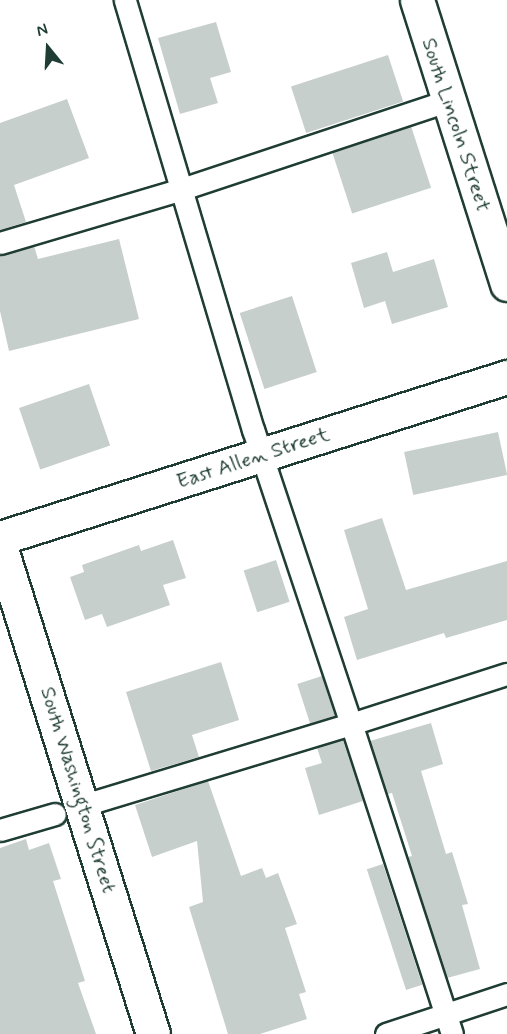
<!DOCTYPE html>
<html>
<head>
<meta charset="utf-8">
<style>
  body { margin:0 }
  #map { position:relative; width:507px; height:1034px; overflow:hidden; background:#fff; font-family:Mynerve,sans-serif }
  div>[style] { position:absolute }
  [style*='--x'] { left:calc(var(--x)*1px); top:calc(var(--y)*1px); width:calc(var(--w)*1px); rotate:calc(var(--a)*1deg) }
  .building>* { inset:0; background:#c7cfcc; transform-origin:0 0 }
  .roads { filter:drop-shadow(2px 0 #1f3d34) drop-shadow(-2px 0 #1f3d34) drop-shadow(0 2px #1f3d34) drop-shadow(0 -2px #1f3d34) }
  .service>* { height:21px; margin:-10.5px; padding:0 10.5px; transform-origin:10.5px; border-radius:10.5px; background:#fff }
  .minor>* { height:33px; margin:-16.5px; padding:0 16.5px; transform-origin:16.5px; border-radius:16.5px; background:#fff }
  span { translate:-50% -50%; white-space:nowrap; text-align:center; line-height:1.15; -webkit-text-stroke:4.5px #fff; paint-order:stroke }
  .street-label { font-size:21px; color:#1f3d34 }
  .north { position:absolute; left:18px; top:18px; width:60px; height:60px; -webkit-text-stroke:4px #fff; paint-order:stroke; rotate:342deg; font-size:16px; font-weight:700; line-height:24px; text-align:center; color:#1f3d34 }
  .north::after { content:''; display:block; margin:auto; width:21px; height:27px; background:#1f3d34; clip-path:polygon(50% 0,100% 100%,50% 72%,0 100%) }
</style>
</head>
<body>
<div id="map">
  <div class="building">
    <div style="clip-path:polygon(216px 22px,231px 72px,210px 78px,218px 103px,180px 114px,158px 38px)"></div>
    <div style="left:388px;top:55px;width:49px;height:102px;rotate:72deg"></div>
    <div style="clip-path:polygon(67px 99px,89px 158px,14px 185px,26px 222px,0 230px,0 123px)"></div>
    <div style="left:411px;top:126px;width:65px;height:83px;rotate:72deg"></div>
    <div style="clip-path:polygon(119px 239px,139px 319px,9px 351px,0 311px,0 255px,34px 246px,38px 259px)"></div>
    <div style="clip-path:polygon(387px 252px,393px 272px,434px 259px,448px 307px,392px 324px,385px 301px,364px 308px,351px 263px)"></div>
    <div style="left:292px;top:296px;width:80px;height:55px;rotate:72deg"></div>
    <div style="left:89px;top:384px;width:65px;height:74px;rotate:71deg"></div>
    <div style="left:498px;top:432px;width:44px;height:96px;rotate:78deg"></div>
    <div style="clip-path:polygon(382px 518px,406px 590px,507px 561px,507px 620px,446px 638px,444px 633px,357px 660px,344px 617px,368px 609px,344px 530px)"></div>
    <div style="clip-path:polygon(173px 540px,186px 578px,163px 585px,170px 605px,107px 627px,102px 614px,85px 620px,70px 577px,84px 572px,82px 565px,139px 545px,141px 551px)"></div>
    <div style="left:276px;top:560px;width:44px;height:34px;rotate:72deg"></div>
    <div style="clip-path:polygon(221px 662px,239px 720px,192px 735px,199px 757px,151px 771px,126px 692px)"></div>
    <div style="left:322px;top:676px;width:42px;height:26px;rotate:72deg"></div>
    <div style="clip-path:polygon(431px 723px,443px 764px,421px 771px,446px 854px,452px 852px,468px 904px,462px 905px,480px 969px,447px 978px,408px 857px,412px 856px,392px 793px,387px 794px,370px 741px)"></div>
    <div style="clip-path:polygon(343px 740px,363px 801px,319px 815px,305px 768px,322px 763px,317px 748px)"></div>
    <div style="clip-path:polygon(208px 781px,241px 876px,262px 868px,266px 878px,278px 873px,297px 924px,285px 928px,306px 992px,299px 994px,307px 1019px,260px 1034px,228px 1034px,189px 907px,203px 902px,197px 841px,152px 857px,135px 805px)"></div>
    <div style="clip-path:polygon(26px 839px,29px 850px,49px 843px,61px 879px,53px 881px,85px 981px,78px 983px,96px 1034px,0 1034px,0 848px)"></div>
    <div style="left:383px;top:864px;width:127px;height:17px;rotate:72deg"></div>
  </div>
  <div class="roads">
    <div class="service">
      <div style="--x:0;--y:243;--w:187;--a:-16.5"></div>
      <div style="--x:179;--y:190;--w:282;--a:-18.4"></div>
      <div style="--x:84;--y:805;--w:279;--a:-16.9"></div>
      <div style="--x:351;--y:724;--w:310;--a:-108.4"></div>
      <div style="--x:253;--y:430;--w:449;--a:-106.6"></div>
      <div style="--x:0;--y:830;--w:57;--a:-16.2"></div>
      <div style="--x:386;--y:1034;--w:127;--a:-18.3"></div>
      <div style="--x:452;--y:1034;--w:326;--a:-108"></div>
      <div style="--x:351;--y:724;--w:164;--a:-17.8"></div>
    </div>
    <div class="minor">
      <div style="--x:417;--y:0;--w:298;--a:72.4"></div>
      <div style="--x:0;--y:538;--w:532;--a:-17.62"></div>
      <div style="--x:0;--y:546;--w:511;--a:72.59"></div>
    </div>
  </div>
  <div class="street-label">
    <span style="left:456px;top:125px;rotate:72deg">South Lincoln Street</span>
    <span style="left:253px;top:458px;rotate:-18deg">East Allen Street</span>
    <span style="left:78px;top:790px;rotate:73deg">South Washington Street</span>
  </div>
  <div class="north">N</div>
</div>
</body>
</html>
